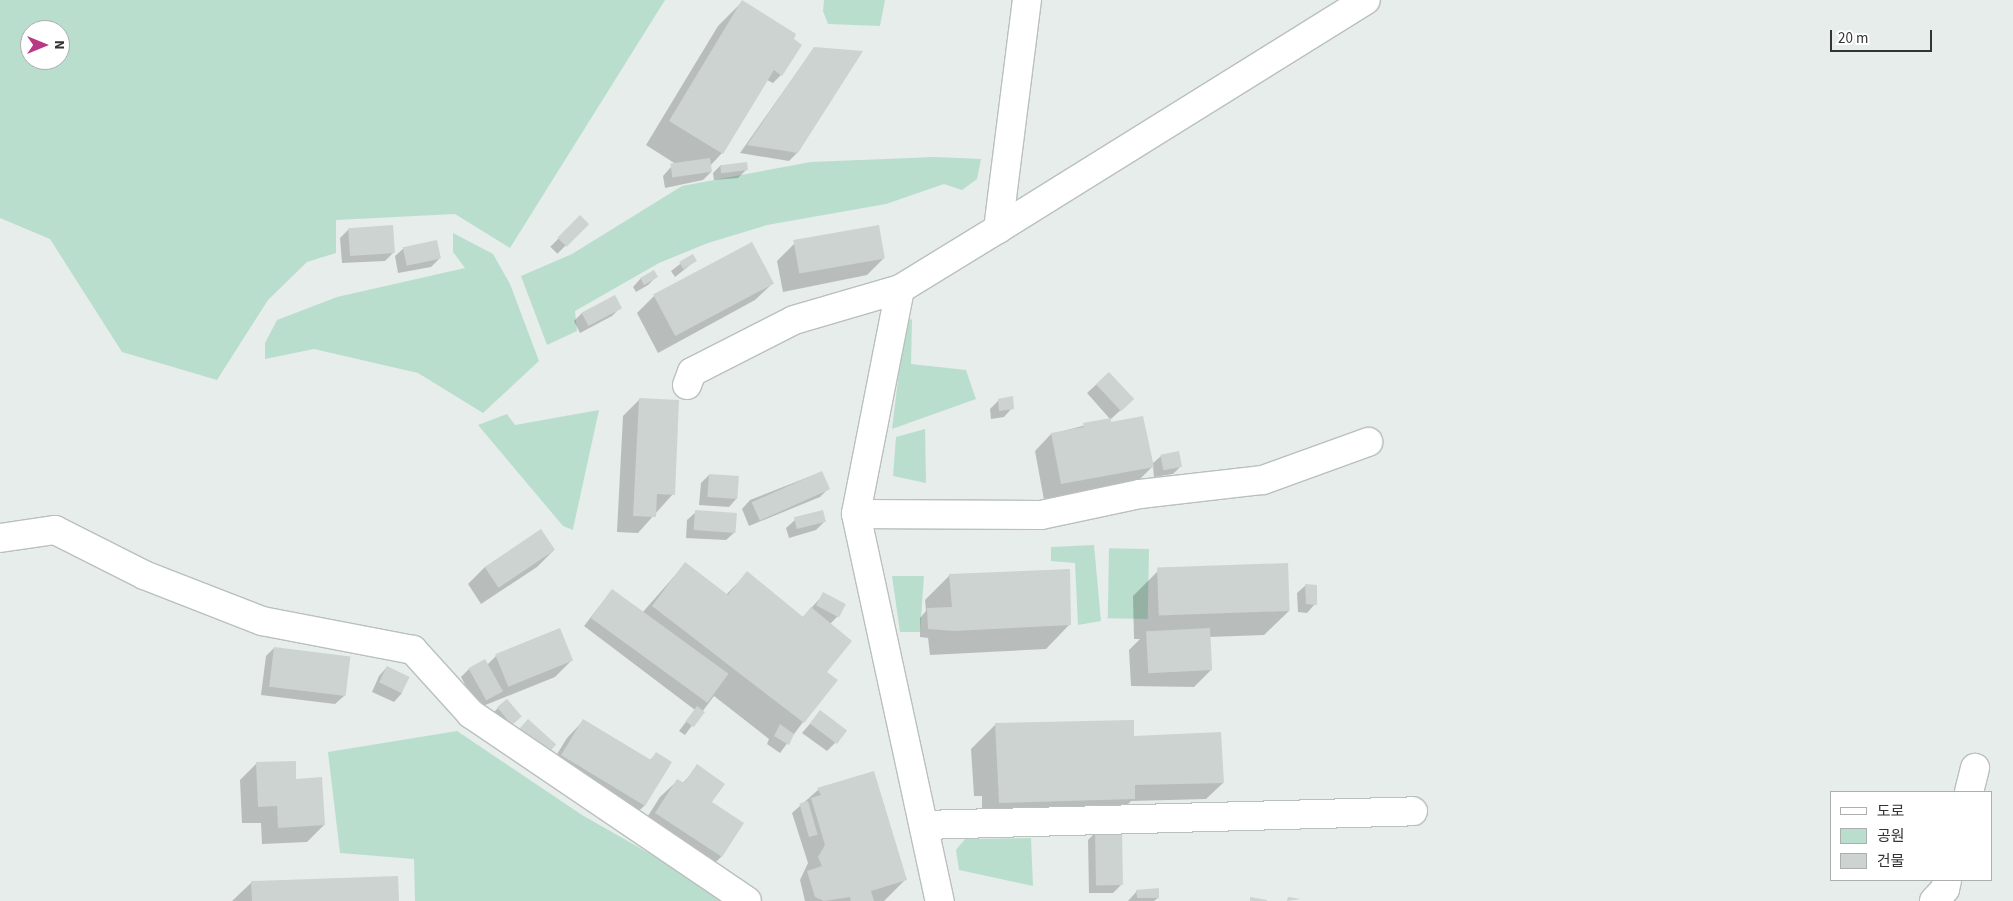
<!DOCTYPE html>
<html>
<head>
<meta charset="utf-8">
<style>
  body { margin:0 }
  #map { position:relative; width:2013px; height:901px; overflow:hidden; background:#e7edea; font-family:"Source Sans 3","Noto Sans KR",sans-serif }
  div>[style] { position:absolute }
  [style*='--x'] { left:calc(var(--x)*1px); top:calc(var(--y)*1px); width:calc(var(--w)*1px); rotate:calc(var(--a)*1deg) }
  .green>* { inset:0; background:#badece; transform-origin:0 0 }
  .shadow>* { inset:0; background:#0003; transform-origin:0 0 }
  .building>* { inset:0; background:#ccd3d0; transform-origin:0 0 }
  .roads { filter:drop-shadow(1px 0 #b9c0bd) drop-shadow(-1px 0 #b9c0bd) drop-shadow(0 1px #b9c0bd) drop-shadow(0 -1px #b9c0bd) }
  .minor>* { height:28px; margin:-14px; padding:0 14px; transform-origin:14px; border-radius:14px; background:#fff }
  span { translate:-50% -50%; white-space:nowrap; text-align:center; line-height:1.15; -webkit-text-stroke:4.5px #fff; paint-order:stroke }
  .legend { position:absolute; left:1830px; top:791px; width:162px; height:90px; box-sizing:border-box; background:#fff; border:1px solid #adaeae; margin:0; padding:6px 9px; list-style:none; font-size:15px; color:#333534 }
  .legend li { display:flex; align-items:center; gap:10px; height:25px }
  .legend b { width:25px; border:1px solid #adaeae }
  .north { position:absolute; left:20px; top:20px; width:50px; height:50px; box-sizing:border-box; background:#fff; border:1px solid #adaeae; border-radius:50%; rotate:90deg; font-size:14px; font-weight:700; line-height:20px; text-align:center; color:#333534 }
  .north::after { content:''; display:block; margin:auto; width:18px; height:22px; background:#b83885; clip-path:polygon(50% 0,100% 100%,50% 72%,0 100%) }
  .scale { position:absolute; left:1830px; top:30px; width:102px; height:22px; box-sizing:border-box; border:2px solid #333534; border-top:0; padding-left:6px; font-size:15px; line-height:18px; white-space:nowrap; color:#333534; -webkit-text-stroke:4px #fff; paint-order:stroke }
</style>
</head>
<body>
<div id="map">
  <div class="green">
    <div style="clip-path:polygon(evenodd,0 0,665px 0,510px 248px,455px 214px,336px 220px,336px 253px,307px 262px,268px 300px,217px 380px,122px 352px,50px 239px,0 218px,0 0,30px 30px,60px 30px,60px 60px,30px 60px,30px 30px)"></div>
    <div style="clip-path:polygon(824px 0,885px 0,880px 26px,828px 24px,823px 11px)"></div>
    <div style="clip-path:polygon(934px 157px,981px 159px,977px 179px,962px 190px,944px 184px,886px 204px,767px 225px,708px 243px,659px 263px,575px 311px,577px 331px,547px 345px,521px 276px,572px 254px,682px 186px,811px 162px)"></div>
    <div style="clip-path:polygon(453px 233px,493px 254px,510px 284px,539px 361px,483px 413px,418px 373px,314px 349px,265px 359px,265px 343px,277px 320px,337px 297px,465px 268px,453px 252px)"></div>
    <div style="clip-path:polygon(912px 319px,911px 364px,966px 370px,976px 399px,892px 429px,905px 322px)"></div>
    <div style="clip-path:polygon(599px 410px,573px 529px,573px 530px,563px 526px,478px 425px,507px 414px,515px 425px)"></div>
    <div style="clip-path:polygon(925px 429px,926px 483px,893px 476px,896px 437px)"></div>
    <div style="clip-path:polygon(1094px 545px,1101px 621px,1078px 625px,1075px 563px,1051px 561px,1051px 547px)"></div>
    <div style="left:1149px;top:549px;width:70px;height:40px;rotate:91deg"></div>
    <div style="clip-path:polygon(892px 576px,924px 576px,920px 632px,900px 632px)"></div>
    <div style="clip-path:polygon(457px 731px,582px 815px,733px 901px,415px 901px,414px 859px,340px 853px,328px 752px)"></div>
    <div style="clip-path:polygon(1031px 838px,1033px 886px,959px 870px,956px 850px,965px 839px)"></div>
  </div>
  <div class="shadow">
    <div style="clip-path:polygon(742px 2px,781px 75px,773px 83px,767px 80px,722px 153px,710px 166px,711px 172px,703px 180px,665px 188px,663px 176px,671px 167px,679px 166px,646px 145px,718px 26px)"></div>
    <div style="clip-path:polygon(814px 48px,797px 153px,789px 161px,740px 153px)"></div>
    <div style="clip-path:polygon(721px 165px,747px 169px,738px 178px,714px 180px,713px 173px)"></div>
    <div style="left:580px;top:217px;width:10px;height:42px;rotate:45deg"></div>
    <div style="clip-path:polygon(349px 229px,394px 252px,385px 261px,342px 263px,340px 238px)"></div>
    <div style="clip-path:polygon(794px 244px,884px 258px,867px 275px,783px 292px,777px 261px)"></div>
    <div style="clip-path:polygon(404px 248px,439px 259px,431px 267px,398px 273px,395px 256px)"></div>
    <div style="clip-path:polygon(692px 255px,695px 261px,675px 277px,671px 271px)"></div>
    <div style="clip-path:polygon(656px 277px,648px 285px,636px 292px,633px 287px,641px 278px)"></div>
    <div style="clip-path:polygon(772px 284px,755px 300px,658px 353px,637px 313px,654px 296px)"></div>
    <div style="clip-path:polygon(620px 308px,612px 316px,580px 333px,574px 321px,582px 313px)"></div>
    <div style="clip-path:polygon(1109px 373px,1124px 407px,1110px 420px,1110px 424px,1152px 464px,1161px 456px,1181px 466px,1173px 474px,1154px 477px,1153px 466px,1136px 483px,1044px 500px,1035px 451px,1051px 434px,1110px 419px,1087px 393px)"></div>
    <div style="clip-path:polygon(640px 399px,673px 494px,638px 533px,617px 532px,623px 416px)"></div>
    <div style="clip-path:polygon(999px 400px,1012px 408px,1004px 417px,991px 419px,990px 409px)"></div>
    <div style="clip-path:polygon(821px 472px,828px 489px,820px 497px,749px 526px,742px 509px,750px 500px)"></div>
    <div style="clip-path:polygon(709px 475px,737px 498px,729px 507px,699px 505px,701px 483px)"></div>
    <div style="clip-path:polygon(696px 512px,735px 532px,726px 540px,686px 538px,687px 520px)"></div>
    <div style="clip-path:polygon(795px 520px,825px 521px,816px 530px,789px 538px,786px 528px)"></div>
    <div style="clip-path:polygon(554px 550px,537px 567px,481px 604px,468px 584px,485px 567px)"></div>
    <div style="clip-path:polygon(685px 564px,726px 595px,747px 573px,802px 618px,824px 594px,838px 616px,830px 624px,826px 672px,803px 722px,780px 753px,767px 744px,769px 739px,714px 696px,685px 735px,679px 731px,695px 710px,584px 626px,612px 590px,642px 613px)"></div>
    <div style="clip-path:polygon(1158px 571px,1289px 611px,1264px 635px,1209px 637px,1211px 670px,1194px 687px,1131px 686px,1129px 650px,1140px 639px,1134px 639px,1133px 596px)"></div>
    <div style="clip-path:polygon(950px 575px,1070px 624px,1046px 649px,930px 655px,928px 638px,920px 637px,920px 618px,926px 611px,925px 600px)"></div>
    <div style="clip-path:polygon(1306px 585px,1315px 604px,1307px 613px,1298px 612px,1297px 593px)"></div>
    <div style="clip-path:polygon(274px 648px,344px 696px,335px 704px,261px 695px,266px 656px)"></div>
    <div style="clip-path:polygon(496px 656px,572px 660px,555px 677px,478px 708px,461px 677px,469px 669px,487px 665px)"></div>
    <div style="clip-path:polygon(387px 667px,402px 693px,394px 702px,372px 692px,379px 676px)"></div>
    <div style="clip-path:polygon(498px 708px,520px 717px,503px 732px,490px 716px)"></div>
    <div style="clip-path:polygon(821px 711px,835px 743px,827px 751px,802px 733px)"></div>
    <div style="clip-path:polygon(583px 721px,649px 761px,656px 754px,670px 762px,644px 806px,627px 822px,546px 772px,567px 738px)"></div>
    <div style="clip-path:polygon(995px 725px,1133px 739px,1223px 783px,1206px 799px,1131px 801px,1117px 815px,982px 819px,982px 796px,974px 796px,971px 749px)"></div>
    <div style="clip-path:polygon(257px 763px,294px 780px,324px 825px,307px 842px,262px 844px,261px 823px,242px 823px,240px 780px)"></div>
    <div style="clip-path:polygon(698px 766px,710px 802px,742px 824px,721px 857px,704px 873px,639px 830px,660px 797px,677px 781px,682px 784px)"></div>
    <div style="clip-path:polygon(873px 773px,905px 880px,884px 901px,805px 901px,800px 880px,808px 863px,792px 813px,818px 790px)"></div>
    <div style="clip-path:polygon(1096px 832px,1122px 884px,1113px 893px,1089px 893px,1088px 840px)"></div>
    <div style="clip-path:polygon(252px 882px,398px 901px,232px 901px)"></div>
    <div style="clip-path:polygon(1137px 891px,1158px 898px,1154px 901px,1128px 901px)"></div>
  </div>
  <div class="building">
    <div style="clip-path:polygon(742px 0,796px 34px,794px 39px,802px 45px,782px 76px,774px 70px,723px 154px,669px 121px)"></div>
    <div style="clip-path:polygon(814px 47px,863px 51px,798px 153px,747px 145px)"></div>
    <div style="left:710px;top:158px;width:14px;height:40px;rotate:82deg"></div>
    <div style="left:747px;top:162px;width:8px;height:27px;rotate:83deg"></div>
    <div style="left:580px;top:215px;width:13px;height:32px;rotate:45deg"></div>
    <div style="left:393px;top:225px;width:28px;height:45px;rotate:86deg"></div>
    <div style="left:879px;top:225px;width:34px;height:87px;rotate:80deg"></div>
    <div style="left:437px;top:240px;width:19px;height:35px;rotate:78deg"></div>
    <div style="left:752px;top:242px;width:47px;height:112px;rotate:62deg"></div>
    <div style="left:693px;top:254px;width:8px;height:16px;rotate:60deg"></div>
    <div style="left:654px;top:270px;width:8px;height:16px;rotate:60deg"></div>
    <div style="left:615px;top:295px;width:15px;height:38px;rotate:62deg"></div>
    <div style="left:1109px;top:372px;width:37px;height:18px;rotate:47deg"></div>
    <div style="clip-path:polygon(1013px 396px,1014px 409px,999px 411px,998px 399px)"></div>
    <div style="clip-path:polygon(639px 398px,679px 400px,675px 495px,657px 494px,656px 517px,633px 516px)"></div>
    <div style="clip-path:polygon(1143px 416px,1154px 467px,1061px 484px,1051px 433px,1084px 427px,1083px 423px,1111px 418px,1111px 422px)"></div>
    <div style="left:1179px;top:451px;width:16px;height:19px;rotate:79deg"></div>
    <div style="left:822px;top:471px;width:20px;height:77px;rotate:66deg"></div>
    <div style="left:709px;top:474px;width:30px;height:23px;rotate:4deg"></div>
    <div style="left:695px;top:510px;width:42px;height:20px;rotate:4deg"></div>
    <div style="left:823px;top:510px;width:12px;height:30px;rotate:76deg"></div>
    <div style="left:541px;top:529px;width:25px;height:68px;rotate:56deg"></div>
    <div style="clip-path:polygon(685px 562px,728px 595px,747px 571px,803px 617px,811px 607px,852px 641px,827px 672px,838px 680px,804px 723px,652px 606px)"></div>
    <div style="left:1288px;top:563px;width:48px;height:131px;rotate:88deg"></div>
    <div style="clip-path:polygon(1070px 569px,1071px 625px,954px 631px,928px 629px,927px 608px,952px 607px,949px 574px)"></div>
    <div style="clip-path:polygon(1305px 584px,1317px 585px,1317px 605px,1306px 604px)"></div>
    <div style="left:612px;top:589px;width:144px;height:36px;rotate:36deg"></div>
    <div style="left:823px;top:592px;width:26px;height:15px;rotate:28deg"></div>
    <div style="left:560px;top:628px;width:35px;height:70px;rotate:68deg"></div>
    <div style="left:1210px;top:628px;width:42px;height:64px;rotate:87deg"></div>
    <div style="left:274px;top:647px;width:77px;height:40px;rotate:7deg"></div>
    <div style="left:485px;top:659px;width:37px;height:19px;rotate:61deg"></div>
    <div style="left:387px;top:666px;width:25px;height:18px;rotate:26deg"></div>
    <div style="left:507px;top:699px;width:23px;height:13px;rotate:50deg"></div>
    <div style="left:697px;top:706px;width:10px;height:19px;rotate:37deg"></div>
    <div style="left:820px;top:710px;width:34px;height:17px;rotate:37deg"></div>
    <div style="left:528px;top:719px;width:38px;height:13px;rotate:42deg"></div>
    <div style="clip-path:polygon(583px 719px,651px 760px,656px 752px,672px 762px,645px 806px,561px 755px)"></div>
    <div style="clip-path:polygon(1134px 720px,1134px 736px,1221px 732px,1224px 783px,1135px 785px,1135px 799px,999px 803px,995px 723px)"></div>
    <div style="clip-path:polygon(780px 724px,794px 734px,789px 745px,774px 736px)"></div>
    <div style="clip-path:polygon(296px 761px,296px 779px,322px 777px,325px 825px,278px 828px,277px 806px,258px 807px,256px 762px)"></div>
    <div style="clip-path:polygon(697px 764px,725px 784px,712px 802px,744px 823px,722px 857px,655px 813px,677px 779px,684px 783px)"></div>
    <div style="clip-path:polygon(874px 771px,907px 880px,871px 891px,874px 901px,851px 901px,850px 897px,824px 901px,815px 897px,807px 871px,822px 866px,818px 857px,825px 845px,811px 798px,821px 795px,817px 788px)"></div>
    <div style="left:808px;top:801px;width:35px;height:9px;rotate:74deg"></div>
    <div style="left:1122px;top:830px;width:55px;height:27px;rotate:89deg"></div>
    <div style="clip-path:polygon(398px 876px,399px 901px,252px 901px,251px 881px)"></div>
    <div style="clip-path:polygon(1159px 888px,1159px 898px,1137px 898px,1136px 890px)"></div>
    <div style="clip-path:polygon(1250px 897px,1267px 900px,1267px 901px,1250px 901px)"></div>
    <div style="clip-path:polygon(1288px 897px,1301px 899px,1287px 901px)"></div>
  </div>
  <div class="roads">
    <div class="minor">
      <div style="--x:998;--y:229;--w:433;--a:-31.9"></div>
      <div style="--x:900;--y:289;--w:229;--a:101.1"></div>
      <div style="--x:856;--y:514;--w:396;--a:77.8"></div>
      <div style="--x:687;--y:385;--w:14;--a:-69"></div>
      <div style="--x:692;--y:372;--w:114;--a:-27"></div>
      <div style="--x:794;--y:320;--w:110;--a:-16.3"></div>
      <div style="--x:900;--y:289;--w:115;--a:-31.5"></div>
      <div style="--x:998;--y:229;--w:231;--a:-82.8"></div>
      <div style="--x:856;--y:514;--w:185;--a:0.3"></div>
      <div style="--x:1041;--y:515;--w:101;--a:-12"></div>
      <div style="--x:1140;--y:494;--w:124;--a:-6.5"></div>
      <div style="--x:1263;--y:480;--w:112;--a:-19.9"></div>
      <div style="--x:0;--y:538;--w:56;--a:-8.3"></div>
      <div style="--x:55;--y:530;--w:100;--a:26.8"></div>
      <div style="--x:144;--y:575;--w:127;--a:21.3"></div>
      <div style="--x:262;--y:621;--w:154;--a:10.9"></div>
      <div style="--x:413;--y:650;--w:86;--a:47.8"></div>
      <div style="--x:471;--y:714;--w:333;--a:34.1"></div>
      <div style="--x:1969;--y:792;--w:25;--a:-76"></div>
      <div style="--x:924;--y:825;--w:489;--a:-1.6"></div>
      <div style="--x:1934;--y:901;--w:16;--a:-47"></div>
      <div style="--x:1945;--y:889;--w:9;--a:-77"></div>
    </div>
  </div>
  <ul class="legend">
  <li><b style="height:6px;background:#fff"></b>도로</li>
  <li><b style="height:14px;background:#badece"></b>공원</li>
  <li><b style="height:14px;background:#ccd3d0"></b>건물</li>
  </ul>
  <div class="north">N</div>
  <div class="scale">20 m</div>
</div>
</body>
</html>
